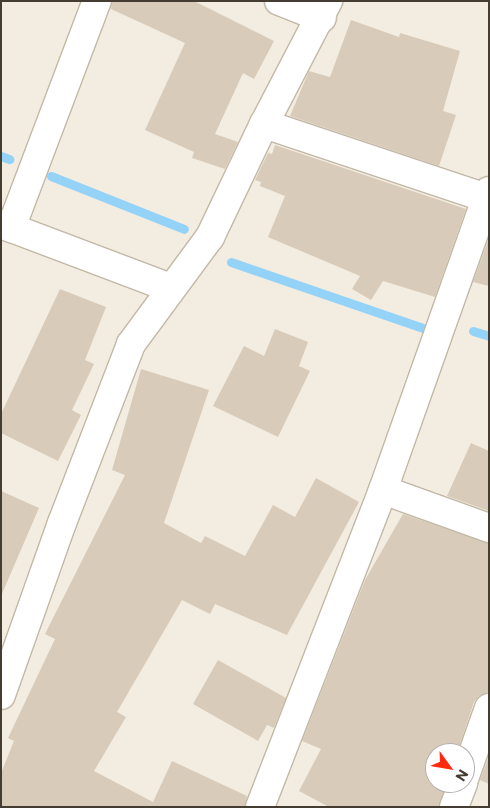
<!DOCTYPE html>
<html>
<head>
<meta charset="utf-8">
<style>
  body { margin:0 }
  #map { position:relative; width:490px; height:808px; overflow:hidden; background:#f3ede1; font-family:Commissioner,sans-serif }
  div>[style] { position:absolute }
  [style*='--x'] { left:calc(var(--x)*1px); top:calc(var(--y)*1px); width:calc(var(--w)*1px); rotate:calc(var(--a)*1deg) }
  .stream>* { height:9px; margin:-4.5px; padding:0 4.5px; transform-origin:4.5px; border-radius:4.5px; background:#95d2f8 }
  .building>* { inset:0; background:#d9cbb9 }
  .roads { filter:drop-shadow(1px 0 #c2b8a6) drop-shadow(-1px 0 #c2b8a6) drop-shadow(0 1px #c2b8a6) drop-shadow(0 -1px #c2b8a6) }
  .street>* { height:28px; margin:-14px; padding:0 14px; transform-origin:14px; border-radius:14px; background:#fff }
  span { translate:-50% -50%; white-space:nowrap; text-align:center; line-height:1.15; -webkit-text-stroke:4.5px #fff; paint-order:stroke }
  .frame { position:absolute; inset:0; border:2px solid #453d32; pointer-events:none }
  .north { position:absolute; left:425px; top:743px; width:50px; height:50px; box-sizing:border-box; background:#fff; border:1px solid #b5b1ad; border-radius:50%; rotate:122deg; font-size:14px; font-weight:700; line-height:20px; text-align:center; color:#453d32 }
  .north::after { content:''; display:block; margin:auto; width:18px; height:22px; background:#ff2b0c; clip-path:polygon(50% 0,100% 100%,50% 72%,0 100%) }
</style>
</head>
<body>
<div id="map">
  <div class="stream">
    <div style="--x:1;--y:156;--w:9;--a:21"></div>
    <div style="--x:51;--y:176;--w:143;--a:21.7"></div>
    <div style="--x:231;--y:262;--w:203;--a:19"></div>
    <div style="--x:473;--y:331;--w:17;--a:17"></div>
  </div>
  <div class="building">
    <div style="clip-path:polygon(112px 1px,194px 1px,274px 41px,254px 79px,243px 73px,215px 134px,238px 142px,225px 169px,192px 158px,194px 152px,145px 130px,185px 43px,111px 9px)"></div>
    <div style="clip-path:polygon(351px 20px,399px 37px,400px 33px,460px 51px,443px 111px,456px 115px,439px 166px,290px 116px,309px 71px,330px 77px)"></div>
    <div style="clip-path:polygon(275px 145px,466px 209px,435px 297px,383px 281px,371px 300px,352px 289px,360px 276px,268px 237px,285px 196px,260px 186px,261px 182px,255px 180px,268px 153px,272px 154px)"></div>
    <div style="clip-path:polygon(489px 238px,489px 286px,473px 282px)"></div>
    <div style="clip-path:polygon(60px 289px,106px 307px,85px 360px,94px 364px,72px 410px,81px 415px,58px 461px,1px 433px,1px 414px)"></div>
    <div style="clip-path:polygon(275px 329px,308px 342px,299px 366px,310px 371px,278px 437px,213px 406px,244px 346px,264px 356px)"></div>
    <div style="clip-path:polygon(141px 369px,209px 390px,164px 523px,201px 543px,205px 536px,245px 556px,273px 505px,295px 517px,316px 478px,359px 502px,287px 635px,215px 604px,210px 614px,182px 600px,117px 712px,126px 717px,94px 771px,153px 802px,172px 761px,247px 796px,245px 807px,1px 807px,1px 773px,14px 741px,8px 738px,55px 639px,45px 634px,125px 475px,112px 470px)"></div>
    <div style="clip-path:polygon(471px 443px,489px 451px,489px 511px,447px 496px)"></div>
    <div style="clip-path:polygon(1px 491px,39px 508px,1px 596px)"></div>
    <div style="clip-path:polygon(403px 514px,489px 543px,489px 693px,479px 696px,474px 702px,457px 753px,435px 753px,435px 783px,446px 783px,439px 807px,329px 807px,299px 791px,321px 749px,302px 741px,365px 580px)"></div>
    <div style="clip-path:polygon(218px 660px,286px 698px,274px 728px,267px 725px,258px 741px,193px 704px)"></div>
    <div style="clip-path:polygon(489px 756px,489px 784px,480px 780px)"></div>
  </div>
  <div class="roads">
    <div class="street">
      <div style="--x:279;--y:1;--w:46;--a:21.6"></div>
      <div style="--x:264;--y:124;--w:237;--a:18.4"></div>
      <div style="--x:1;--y:224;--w:181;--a:20.7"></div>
      <div style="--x:11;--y:228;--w:243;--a:-69.3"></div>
      <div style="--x:383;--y:490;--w:113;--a:19.7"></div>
      <div style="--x:1;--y:695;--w:182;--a:-70.5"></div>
      <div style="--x:62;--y:523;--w:192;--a:-68.9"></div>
      <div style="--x:131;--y:344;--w:133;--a:-53.6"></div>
      <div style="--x:210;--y:237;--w:125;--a:-64.5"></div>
      <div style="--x:264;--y:124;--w:139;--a:-62.5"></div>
      <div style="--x:465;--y:776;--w:72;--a:-70.6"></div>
      <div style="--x:260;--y:807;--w:340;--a:-68.8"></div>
      <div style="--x:383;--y:490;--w:317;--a:-70.5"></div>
      <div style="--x:454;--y:807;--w:26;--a:-69"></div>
    </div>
  </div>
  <div class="frame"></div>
  <div class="north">N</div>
</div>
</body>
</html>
